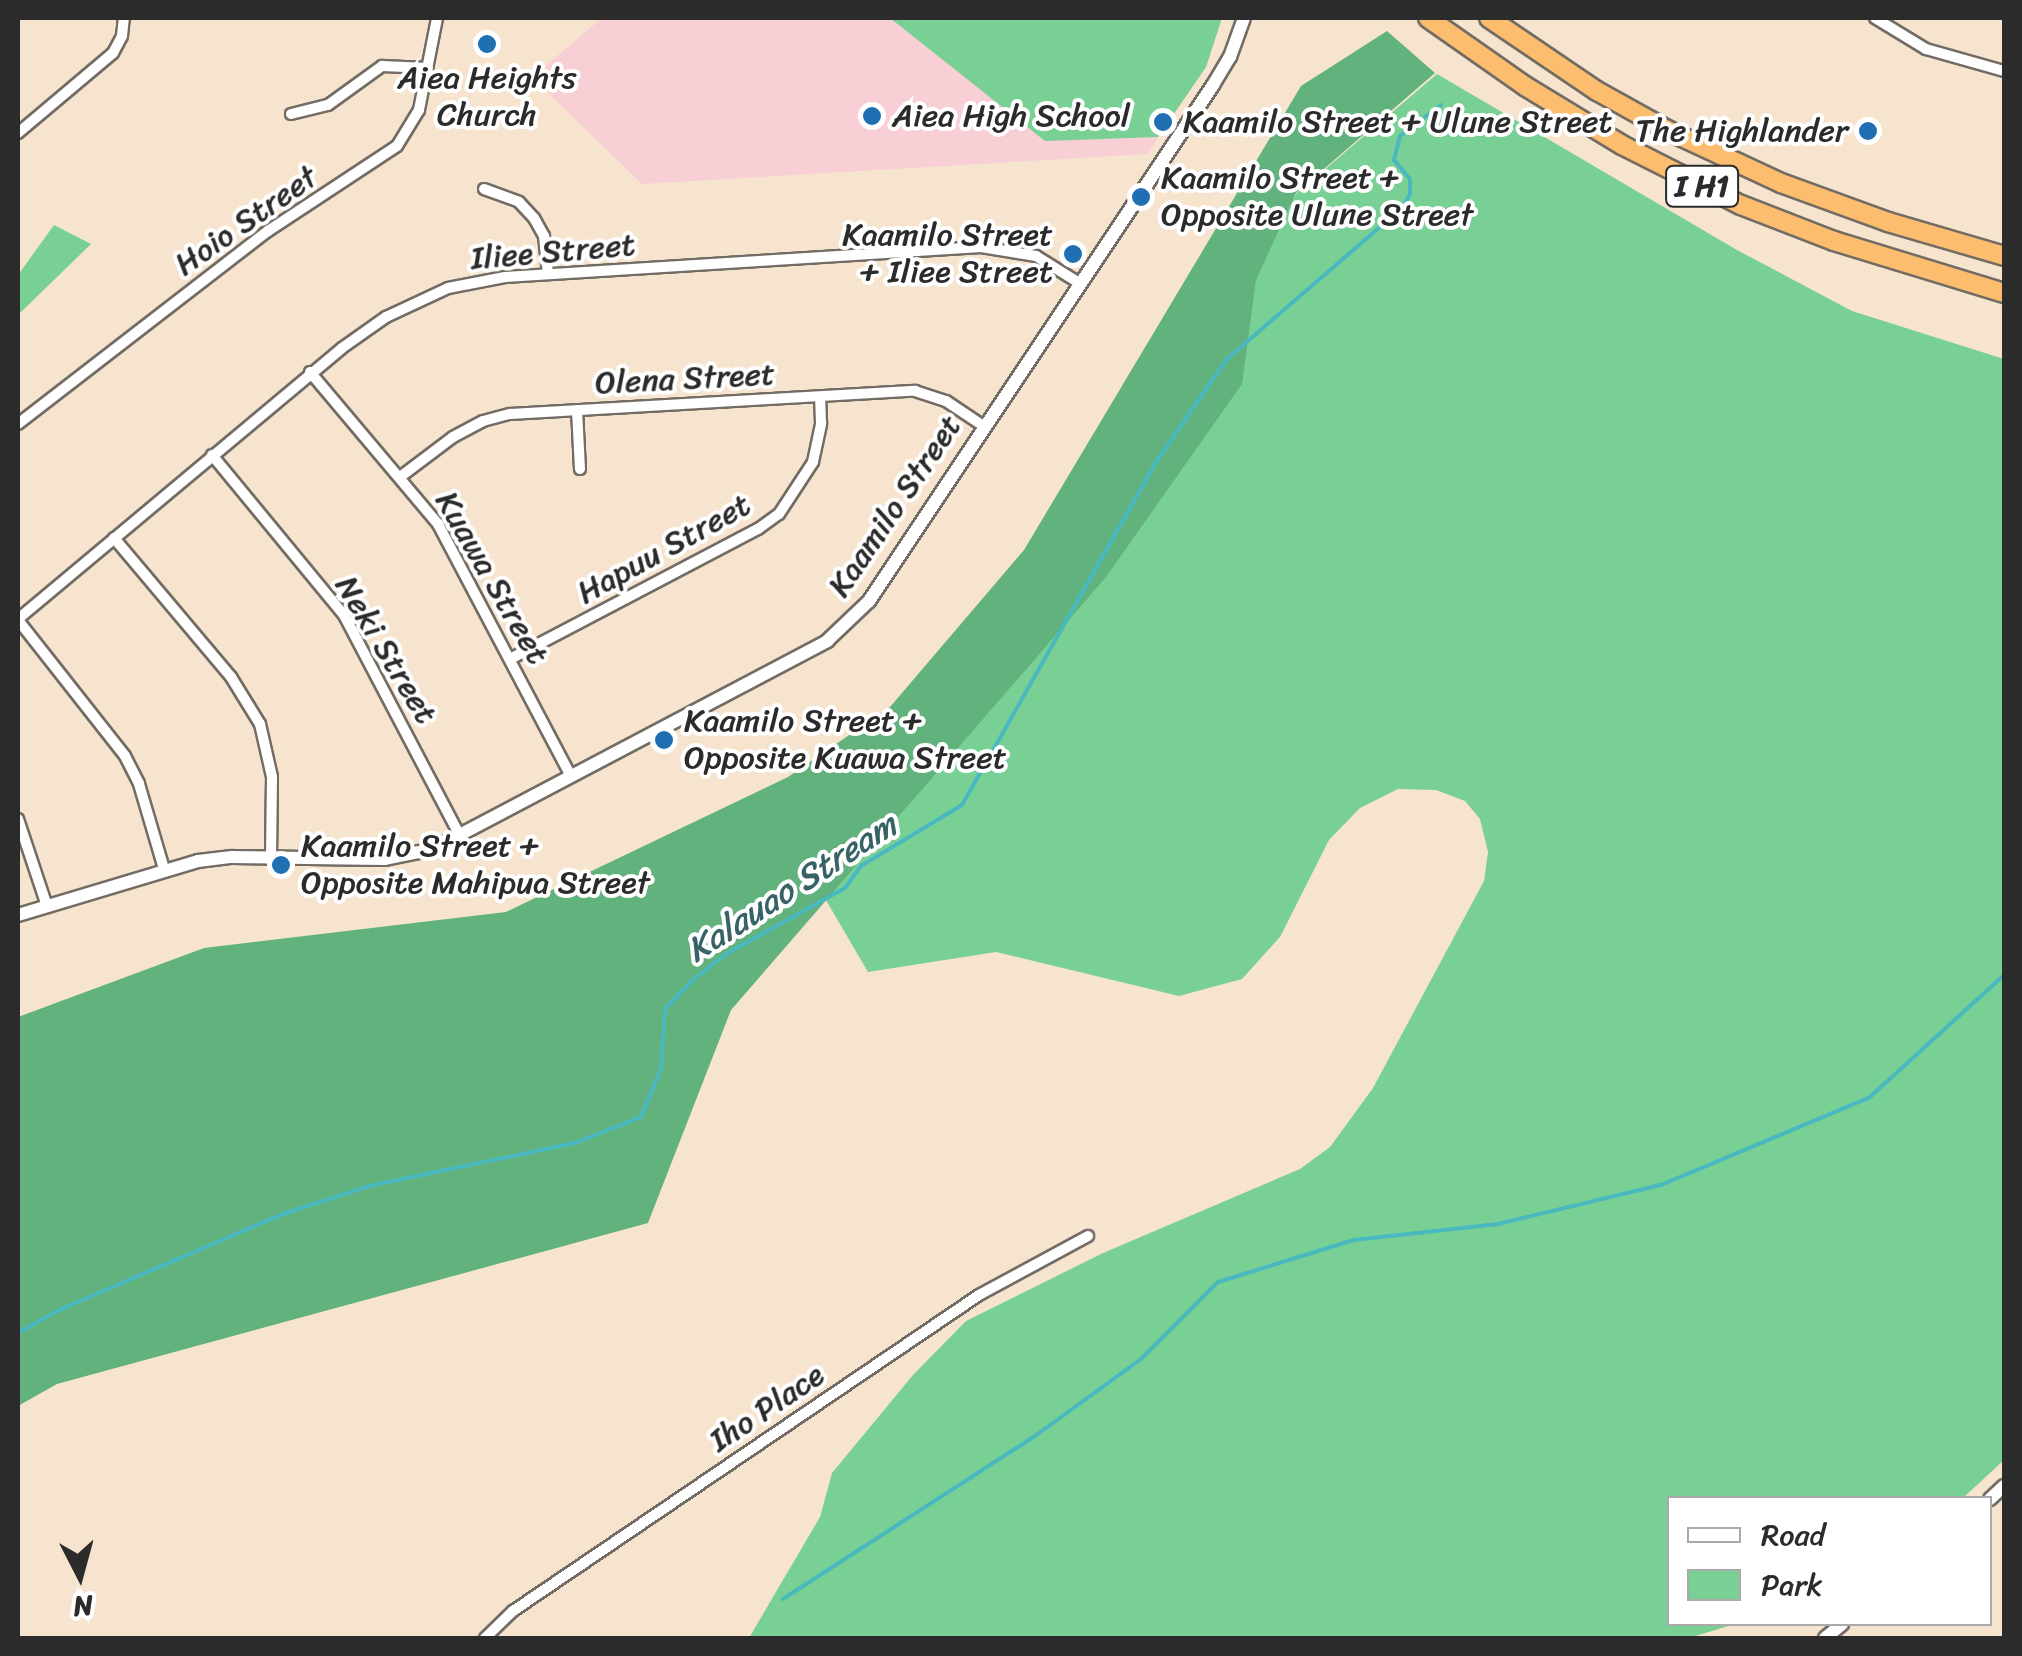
<!DOCTYPE html>
<html>
<head>
<meta charset="utf-8">
<style>
  body { margin:0 }
  #map { position:relative; width:2022px; height:1656px; overflow:hidden; background:#f7e4ce; font-family:Sriracha,sans-serif }
  div>[style] { position:absolute }
  [style*='--x'] { left:calc(var(--x)*1px); top:calc(var(--y)*1px); width:calc(var(--w)*1px); rotate:calc(var(--a)*1deg) }
  .built>* { inset:0; background:#f7cfd5 }
  .green>* { inset:0; background:#79d095 }
  .forest>* { inset:0; background:#62b27e }
  .stream>* { height:4px; margin:-2px; padding:0 2px; transform-origin:2px; border-radius:2px; background:#49b8bf }
  .roads { filter:drop-shadow(2px 0 #726c64) drop-shadow(-2px 0 #726c64) drop-shadow(0 2px #726c64) drop-shadow(0 -2px #726c64) }
  .minor>* { height:10px; margin:-5px; padding:0 5px; transform-origin:5px; border-radius:5px; background:#fff }
  .tertiary>* { height:12px; margin:-6px; padding:0 6px; transform-origin:6px; border-radius:6px; background:#fff }
  .motorway>* { height:18px; margin:-9px; padding:0 9px; transform-origin:9px; border-radius:9px; background:#fcbd6f }
  .dots>* { width:28px; height:28px; translate:-50% -50%; box-sizing:border-box; border:5px solid #fff; border-radius:50% }
  span { translate:-50% -50%; white-space:nowrap; text-align:center; line-height:1.15; -webkit-text-stroke:8px #fff; paint-order:stroke }
  .shield-label span { padding:2px 8px; background:#fff; border:2px solid; border-radius:8px; -webkit-text-stroke-width:0 }
  .shield-label { font-size:30px; color:#2b2b2b; font-weight:700 }
  .poi-label { font-size:32px; color:#2b2b2b }
  .left { translate:0 -50%; text-align:left }
  .right { translate:-100% -50%; text-align:right }
  .street-label { font-size:32px; color:#2b2b2b }
  .water-label { font-size:35px; color:#376366; font-style:italic }
  .frame { position:absolute; inset:0; border:20px solid #2b2b2b; pointer-events:none }
  .legend { position:absolute; left:1667px; top:1496px; width:325px; height:130px; box-sizing:border-box; background:#fff; border:2px solid #aaa; margin:0; padding:12px 18px; list-style:none; font-size:30px; color:#2b2b2b }
  .legend li { display:flex; align-items:center; gap:20px; height:50px }
  .legend b { width:50px; border:2px solid #aaa }
  .north { position:absolute; left:30px; top:1526px; width:100px; height:100px; -webkit-text-stroke:8px #fff; paint-order:stroke; rotate:174deg; font-size:28px; font-weight:700; line-height:40px; text-align:center; color:#2b2b2b }
  .north::after { content:''; display:block; margin:auto; width:35px; height:45px; background:#2b2b2b; clip-path:polygon(50% 0,100% 100%,50% 72%,0 100%) }
</style>
</head>
<body>
<div id="map">
  <div class="built">
    <div style="clip-path:polygon(602px 18px,1220px 18px,1221px 21px,1206px 67px,1147px 154px,642px 184px,550px 95px,536px 74px)"></div>
  </div>
  <div class="green">
    <div style="clip-path:polygon(890px 18px,1220px 18px,1221px 21px,1206px 67px,1158px 137px,1045px 141px)"></div>
    <div style="clip-path:polygon(1437px 74px,1737px 250px,1852px 311px,2004px 359px,2004px 1460px,1963px 1498px,1670px 1498px,1670px 1624px,1735px 1624px,1689px 1638px,749px 1638px,820px 1517px,832px 1473px,913px 1375px,966px 1321px,1103px 1253px,1300px 1169px,1330px 1147px,1373px 1088px,1484px 881px,1488px 852px,1480px 819px,1465px 801px,1436px 790px,1398px 789px,1360px 808px,1329px 840px,1280px 937px,1242px 979px,1179px 996px,996px 952px,868px 972px,806px 866px,939px 707px,1297px 193px)"></div>
    <div style="clip-path:polygon(54px 225px,91px 244px,18px 315px,18px 275px)"></div>
  </div>
  <div class="forest">
    <div style="clip-path:polygon(1387px 31px,1435px 73px,1296px 193px,1256px 280px,1242px 384px,1106px 577px,731px 1010px,648px 1223px,57px 1384px,18px 1406px,18px 1017px,204px 948px,506px 912px,788px 777px,890px 707px,1024px 550px,1301px 86px)"></div>
  </div>
  <div class="stream">
    <div style="--x:18;--y:1333;--w:49;--a:-29.2"></div>
    <div style="--x:61;--y:1309;--w:241;--a:-23.2"></div>
    <div style="--x:283;--y:1214;--w:90;--a:-18"></div>
    <div style="--x:369;--y:1186;--w:210;--a:-11.8"></div>
    <div style="--x:575;--y:1143;--w:71;--a:-21.5"></div>
    <div style="--x:641;--y:1117;--w:52;--a:-67.4"></div>
    <div style="--x:661;--y:1069;--w:60;--a:-86.2"></div>
    <div style="--x:665;--y:1009;--w:39;--a:-46"></div>
    <div style="--x:692;--y:981;--w:43;--a:-38.5"></div>
    <div style="--x:726;--y:954;--w:136;--a:-29"></div>
    <div style="--x:845;--y:888;--w:27;--a:-54"></div>
    <div style="--x:861;--y:866;--w:118;--a:-31.1"></div>
    <div style="--x:962;--y:805;--w:398;--a:-60.5"></div>
    <div style="--x:1158;--y:459;--w:121;--a:-55.4"></div>
    <div style="--x:1227;--y:359;--w:233;--a:-40.8"></div>
    <div style="--x:1403;--y:207;--w:15;--a:-62"></div>
    <div style="--x:1410;--y:194;--w:15;--a:-90"></div>
    <div style="--x:1410;--y:179;--w:25;--a:-130"></div>
    <div style="--x:1394;--y:160;--w:25;--a:-76"></div>
    <div style="--x:1400;--y:136;--w:51;--a:-37.1"></div>
    <div style="--x:783;--y:1599;--w:300;--a:-32.9"></div>
    <div style="--x:1035;--y:1436;--w:131;--a:-36"></div>
    <div style="--x:1141;--y:1359;--w:109;--a:-45"></div>
    <div style="--x:1218;--y:1282;--w:142;--a:-17.2"></div>
    <div style="--x:1354;--y:1240;--w:145;--a:-6.3"></div>
    <div style="--x:1498;--y:1224;--w:168;--a:-13.5"></div>
    <div style="--x:1661;--y:1185;--w:227;--a:-22.8"></div>
    <div style="--x:1870;--y:1097;--w:181;--a:-42.3"></div>
  </div>
  <div class="roads">
    <div class="minor">
      <div style="--x:1875;--y:18;--w:60;--a:31.3"></div>
      <div style="--x:1926;--y:49;--w:81;--a:15.8"></div>
      <div style="--x:291;--y:114;--w:38;--a:-14"></div>
      <div style="--x:328;--y:105;--w:67;--a:-35.8"></div>
      <div style="--x:382;--y:66;--w:46;--a:2.5"></div>
      <div style="--x:18;--y:133;--w:124;--a:-40.1"></div>
      <div style="--x:113;--y:53;--w:19;--a:-62"></div>
      <div style="--x:122;--y:36;--w:18;--a:-84"></div>
      <div style="--x:484;--y:189;--w:37;--a:20"></div>
      <div style="--x:519;--y:202;--w:22;--a:47"></div>
      <div style="--x:534;--y:218;--w:21;--a:61"></div>
      <div style="--x:544;--y:236;--w:38;--a:84"></div>
      <div style="--x:310;--y:372;--w:199;--a:49.9"></div>
      <div style="--x:438;--y:524;--w:285;--a:62.2"></div>
      <div style="--x:577;--y:410;--w:59;--a:87.1"></div>
      <div style="--x:18;--y:424;--w:316;--a:-37.7"></div>
      <div style="--x:268;--y:231;--w:154;--a:-33.4"></div>
      <div style="--x:397;--y:146;--w:42;--a:-58.6"></div>
      <div style="--x:419;--y:110;--w:94;--a:-78.9"></div>
      <div style="--x:212;--y:455;--w:207;--a:50.5"></div>
      <div style="--x:344;--y:615;--w:250;--a:62.3"></div>
      <div style="--x:400;--y:477;--w:66;--a:-37"></div>
      <div style="--x:453;--y:437;--w:34;--a:-28"></div>
      <div style="--x:483;--y:421;--w:28;--a:-15"></div>
      <div style="--x:510;--y:414;--w:406;--a:-3.3"></div>
      <div style="--x:915;--y:391;--w:33;--a:18"></div>
      <div style="--x:946;--y:401;--w:43;--a:33.7"></div>
      <div style="--x:114;--y:538;--w:182;--a:49.9"></div>
      <div style="--x:231;--y:677;--w:55;--a:58.3"></div>
      <div style="--x:260;--y:724;--w:54;--a:77.2"></div>
      <div style="--x:272;--y:777;--w:80;--a:90.7"></div>
      <div style="--x:18;--y:619;--w:422;--a:-39.9"></div>
      <div style="--x:342;--y:348;--w:54;--a:-35.2"></div>
      <div style="--x:386;--y:317;--w:68;--a:-25.1"></div>
      <div style="--x:448;--y:288;--w:58;--a:-10.9"></div>
      <div style="--x:505;--y:277;--w:477;--a:-3.6"></div>
      <div style="--x:981;--y:247;--w:56;--a:9.3"></div>
      <div style="--x:1036;--y:256;--w:51;--a:32.1"></div>
      <div style="--x:18;--y:620;--w:173;--a:51.8"></div>
      <div style="--x:125;--y:756;--w:31;--a:63"></div>
      <div style="--x:139;--y:784;--w:89;--a:73.6"></div>
      <div style="--x:512;--y:658;--w:278;--a:-27.7"></div>
      <div style="--x:758;--y:529;--w:26;--a:-36"></div>
      <div style="--x:779;--y:514;--w:62;--a:-56.8"></div>
      <div style="--x:813;--y:462;--w:40;--a:-78"></div>
      <div style="--x:821;--y:423;--w:26;--a:-92"></div>
      <div style="--x:18;--y:819;--w:92;--a:71.6"></div>
      <div style="--x:485;--y:1638;--w:39;--a:-44"></div>
      <div style="--x:513;--y:1611;--w:563;--a:-34.14"></div>
      <div style="--x:979;--y:1295;--w:124;--a:-28.4"></div>
    </div>
    <div class="tertiary">
      <div style="--x:18;--y:915;--w:188;--a:-16.7"></div>
      <div style="--x:198;--y:861;--w:34;--a:-7"></div>
      <div style="--x:232;--y:857;--w:152;--a:0.8"></div>
      <div style="--x:384;--y:859;--w:50;--a:-11.5"></div>
      <div style="--x:433;--y:849;--w:446;--a:-27.8"></div>
      <div style="--x:827;--y:641;--w:58;--a:-43.6"></div>
      <div style="--x:869;--y:601;--w:620;--a:-56.31"></div>
      <div style="--x:1213;--y:85;--w:33;--a:-59"></div>
      <div style="--x:1230;--y:57;--w:41;--a:-70.3"></div>
      <div style="--x:1990;--y:1499;--w:19;--a:-43"></div>
      <div style="--x:1825;--y:1638;--w:22;--a:-39"></div>
    </div>
    <div class="motorway">
      <div style="--x:1428;--y:18;--w:118;--a:35"></div>
      <div style="--x:1525;--y:86;--w:114;--a:31.3"></div>
      <div style="--x:1622;--y:145;--w:133;--a:26.8"></div>
      <div style="--x:1741;--y:205;--w:100;--a:21.2"></div>
      <div style="--x:1834;--y:241;--w:178;--a:17"></div>
      <div style="--x:1489;--y:18;--w:130;--a:34.1"></div>
      <div style="--x:1597;--y:91;--w:80;--a:29.1"></div>
      <div style="--x:1667;--y:130;--w:126;--a:24.9"></div>
      <div style="--x:1781;--y:183;--w:114;--a:20"></div>
      <div style="--x:1888;--y:222;--w:121;--a:16.3"></div>
    </div>
  </div>
  <div class="dots">
    <div style="left:487px;top:44px;background:#1f6fb2"></div>
    <div style="left:872px;top:116px;background:#1f6fb2"></div>
    <div style="left:1163px;top:122px;background:#1f6fb2"></div>
    <div style="left:1868px;top:131px;background:#1f6fb2"></div>
    <div style="left:1141px;top:197px;background:#1f6fb2"></div>
    <div style="left:1073px;top:254px;background:#1f6fb2"></div>
    <div style="left:664px;top:740px;background:#1f6fb2"></div>
    <div style="left:281px;top:865px;background:#1f6fb2"></div>
  </div>
  <div class="shield-label">
    <span style="left:1702px;top:186px">I H1</span>
  </div>
  <div class="poi-label">
    <span style="left:487px;top:97px">Aiea Heights<br>Church</span>
    <span class="left" style="left:892px;top:116px">Aiea High School</span>
    <span class="left" style="left:1183px;top:122px">Kaamilo Street + Ulune Street</span>
    <span class="right" style="left:1848px;top:131px">The Highlander</span>
    <span class="left" style="left:1161px;top:197px">Kaamilo Street +<br>Opposite Ulune Street</span>
    <span class="right" style="left:1053px;top:254px">Kaamilo Street<br>+ Iliee Street</span>
    <span class="left" style="left:684px;top:740px">Kaamilo Street +<br>Opposite Kuawa Street</span>
    <span class="left" style="left:301px;top:865px">Kaamilo Street +<br>Opposite Mahipua Street</span>
  </div>
  <div class="street-label">
    <span style="left:246px;top:221px;rotate:-35deg">Hoio Street</span>
    <span style="left:553px;top:252px;rotate:-5deg">Iliee Street</span>
    <span style="left:685px;top:379px;rotate:-3deg">Olena Street</span>
    <span style="left:895px;top:506px;rotate:-56deg">Kaamilo Street</span>
    <span style="left:664px;top:549px;rotate:-29deg">Hapuu Street</span>
    <span style="left:492px;top:578px;rotate:60deg">Kuawa Street</span>
    <span style="left:386px;top:650px;rotate:59deg">Neki Street</span>
    <span style="left:767px;top:1408px;rotate:-34deg">Iho Place</span>
  </div>
  <div class="water-label">
    <span style="left:791px;top:887px;rotate:-33deg">Kalauao Stream</span>
  </div>
  <div class="frame"></div>
  <ul class="legend">
  <li><b style="height:12px;background:#fff"></b>Road</li>
  <li><b style="height:28px;background:#79d095"></b>Park</li>
  </ul>
  <div class="north">N</div>
</div>
</body>
</html>
